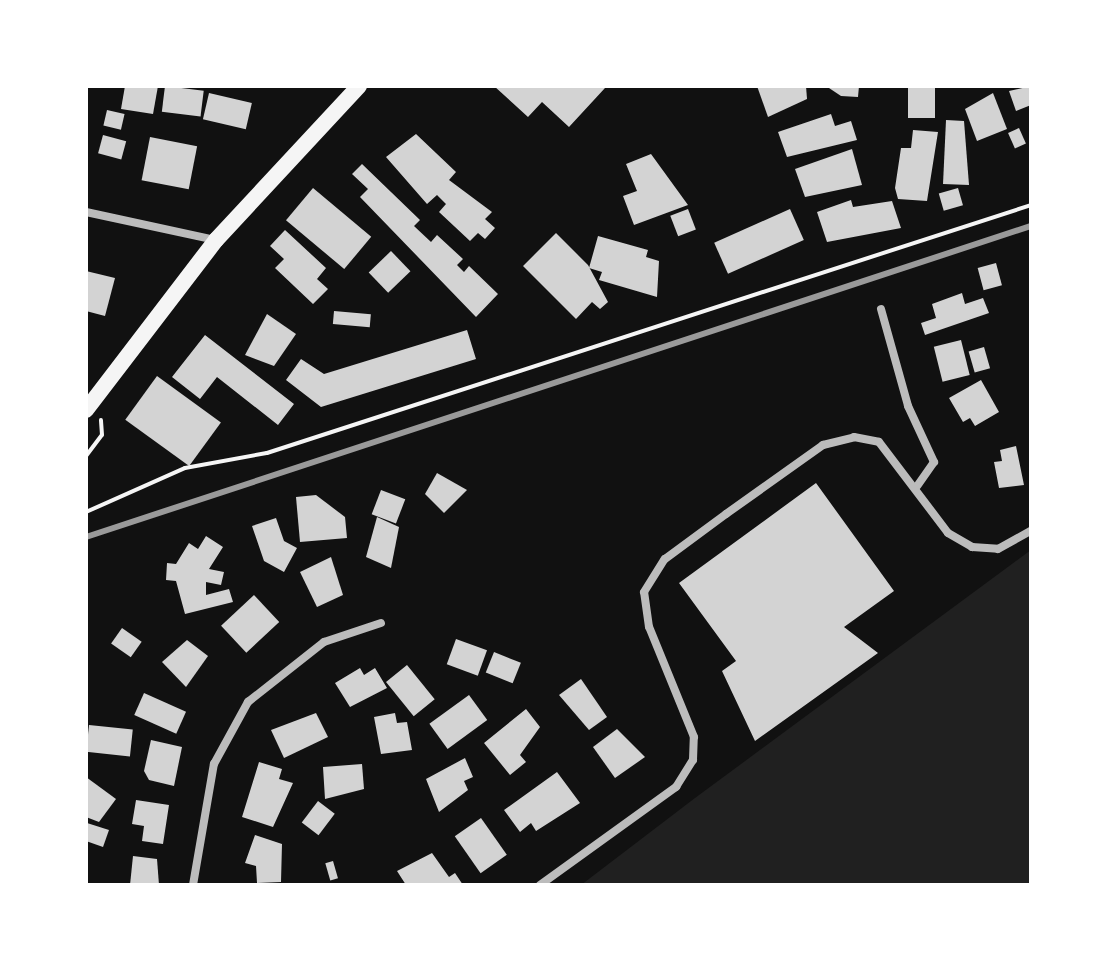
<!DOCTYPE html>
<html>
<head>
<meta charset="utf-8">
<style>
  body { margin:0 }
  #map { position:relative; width:1117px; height:971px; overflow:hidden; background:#111; font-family:Poppins,sans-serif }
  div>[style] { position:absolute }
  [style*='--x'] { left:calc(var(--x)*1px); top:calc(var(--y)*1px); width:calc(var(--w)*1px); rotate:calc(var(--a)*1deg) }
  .green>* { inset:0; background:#202020 }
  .building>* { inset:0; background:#d3d3d3; transform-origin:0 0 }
  .path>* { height:4px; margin:-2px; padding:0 2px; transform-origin:2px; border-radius:2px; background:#f5f5f5 }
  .minor>* { height:8px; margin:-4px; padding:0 4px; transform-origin:4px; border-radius:4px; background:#bcbcbc }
  .secondary>* { height:16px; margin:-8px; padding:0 8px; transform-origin:8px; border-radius:8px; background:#f5f5f5 }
  .rail>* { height:6px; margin:-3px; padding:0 3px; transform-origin:3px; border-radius:3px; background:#9a9a9a }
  span { translate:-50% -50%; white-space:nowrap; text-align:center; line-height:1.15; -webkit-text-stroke:6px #fff; paint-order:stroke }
  .frame { position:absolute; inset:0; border:88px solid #fff; pointer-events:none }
</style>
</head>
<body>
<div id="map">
  <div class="green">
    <div style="clip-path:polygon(1031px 550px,1031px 885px,581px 885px,695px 798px)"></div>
  </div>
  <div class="building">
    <div style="clip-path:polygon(125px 86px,158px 86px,153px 114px,121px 109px)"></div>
    <div style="left:165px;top:86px;width:39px;height:26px;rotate:7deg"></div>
    <div style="clip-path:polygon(494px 86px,603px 86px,605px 88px,569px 127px,542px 102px,528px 117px)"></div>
    <div style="clip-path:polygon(757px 86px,806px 86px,807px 99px,768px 117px)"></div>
    <div style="clip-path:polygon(826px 86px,859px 86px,858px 97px,841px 96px)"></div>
    <div style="left:908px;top:86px;width:27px;height:32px"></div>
    <div style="clip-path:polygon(1031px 86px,1031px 105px,1016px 111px,1009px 91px)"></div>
    <div style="left:209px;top:93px;width:44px;height:27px;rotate:13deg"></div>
    <div style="clip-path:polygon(993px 93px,1007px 129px,977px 141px,965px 109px)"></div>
    <div style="left:107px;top:110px;width:18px;height:16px;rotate:13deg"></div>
    <div style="clip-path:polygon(831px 114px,835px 126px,851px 121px,857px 140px,787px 157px,778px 132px)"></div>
    <div style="clip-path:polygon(946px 120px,964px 121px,969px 185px,943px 184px)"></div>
    <div style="left:1019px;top:128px;width:17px;height:12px;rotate:66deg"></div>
    <div style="clip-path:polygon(913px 130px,938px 132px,927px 201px,898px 199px,895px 188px,901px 148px,911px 148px)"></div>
    <div style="clip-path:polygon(416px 134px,456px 172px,449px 180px,492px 212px,485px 219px,495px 228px,485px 239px,478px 233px,470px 241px,439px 212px,446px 204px,437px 195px,427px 204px,386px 157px)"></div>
    <div style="left:103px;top:135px;width:24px;height:19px;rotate:15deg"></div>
    <div style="left:150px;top:137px;width:48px;height:44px;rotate:11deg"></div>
    <div style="clip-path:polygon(852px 149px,862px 185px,805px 197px,795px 169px)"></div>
    <div style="clip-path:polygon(651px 154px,688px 205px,634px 225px,623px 196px,637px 191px,626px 164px)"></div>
    <div style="clip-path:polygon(362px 164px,420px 220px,414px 226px,431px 242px,437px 235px,463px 259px,457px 265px,464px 272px,469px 266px,498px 294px,476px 317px,360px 197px,368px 189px,352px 174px)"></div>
    <div style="left:313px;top:188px;width:76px;height:42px;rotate:40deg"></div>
    <div style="left:958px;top:188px;width:18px;height:20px;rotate:74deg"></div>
    <div style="clip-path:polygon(851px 200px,853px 207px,892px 201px,901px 228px,827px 242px,817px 212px)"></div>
    <div style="left:688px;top:209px;width:22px;height:19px;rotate:69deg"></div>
    <div style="left:790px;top:209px;width:34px;height:83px;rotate:66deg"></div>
    <div style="clip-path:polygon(285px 230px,326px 268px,317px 279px,328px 289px,313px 304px,275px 268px,284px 259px,270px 246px)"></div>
    <div style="clip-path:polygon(556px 233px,588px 265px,608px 302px,600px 309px,592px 302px,576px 319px,523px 266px)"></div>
    <div style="clip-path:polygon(598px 236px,648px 250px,646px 257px,659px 261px,657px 297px,599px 280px,602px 272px,589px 268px)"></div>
    <div style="left:391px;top:251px;width:28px;height:31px;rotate:46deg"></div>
    <div style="left:996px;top:263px;width:23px;height:19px;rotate:75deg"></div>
    <div style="clip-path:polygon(86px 271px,115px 278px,105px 316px,86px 311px)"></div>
    <div style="clip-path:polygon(962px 293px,965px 304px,983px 298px,989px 313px,925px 335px,921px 323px,936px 318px,932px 304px)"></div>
    <div style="left:334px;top:311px;width:37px;height:13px;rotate:5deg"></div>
    <div style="clip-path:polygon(267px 314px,296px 334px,274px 366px,245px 355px)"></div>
    <div style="clip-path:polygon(467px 330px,476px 359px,321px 407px,286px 380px,301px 359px,324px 374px)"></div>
    <div style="clip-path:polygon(205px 335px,294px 404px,278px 425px,217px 377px,200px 399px,172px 377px)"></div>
    <div style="left:961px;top:340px;width:36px;height:28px;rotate:76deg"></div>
    <div style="left:984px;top:347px;width:22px;height:16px;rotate:74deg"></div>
    <div style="left:157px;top:376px;width:79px;height:54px;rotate:36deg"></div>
    <div style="clip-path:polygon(981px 380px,999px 412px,975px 426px,970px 418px,963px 422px,949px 398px)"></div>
    <div style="clip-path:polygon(1016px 446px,1024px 485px,999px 488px,994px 462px,1002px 461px,1000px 450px)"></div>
    <div style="clip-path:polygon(437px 473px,467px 490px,444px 513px,425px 494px)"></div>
    <div style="clip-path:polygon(816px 483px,894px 591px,844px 627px,878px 653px,755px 741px,722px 671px,736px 661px,679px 583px)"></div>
    <div style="left:381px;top:490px;width:26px;height:26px;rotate:21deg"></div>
    <div style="clip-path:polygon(316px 495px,345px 517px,347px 538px,300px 542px,296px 497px)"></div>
    <div style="clip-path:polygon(377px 517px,399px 527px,391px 568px,366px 557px)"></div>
    <div style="clip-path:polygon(276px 518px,284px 541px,297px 548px,284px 572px,264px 561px,252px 526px)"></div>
    <div style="clip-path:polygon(206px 536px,223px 547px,209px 569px,224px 572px,221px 585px,206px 582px,206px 595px,229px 589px,233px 602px,185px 614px,176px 581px,166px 580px,167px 563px,176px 564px,189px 543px,198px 549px)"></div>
    <div style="clip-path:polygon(331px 557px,343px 595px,317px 607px,300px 572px)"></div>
    <div style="left:254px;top:595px;width:37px;height:45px;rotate:47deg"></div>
    <div style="left:122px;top:628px;width:24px;height:19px;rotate:35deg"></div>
    <div style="left:456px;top:639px;width:33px;height:27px;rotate:20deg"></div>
    <div style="clip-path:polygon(187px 640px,208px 656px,186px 687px,162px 662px)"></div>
    <div style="left:494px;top:652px;width:29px;height:22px;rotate:22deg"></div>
    <div style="left:407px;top:665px;width:44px;height:27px;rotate:51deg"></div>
    <div style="clip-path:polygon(360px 668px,364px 675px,375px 668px,387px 688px,350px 707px,335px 683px)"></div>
    <div style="clip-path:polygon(581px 679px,607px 717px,589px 730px,559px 695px)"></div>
    <div style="left:144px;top:693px;width:46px;height:24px;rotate:24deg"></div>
    <div style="left:469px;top:695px;width:31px;height:49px;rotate:54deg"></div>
    <div style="clip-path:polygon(526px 709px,540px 727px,520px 755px,526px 762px,510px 775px,484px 743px)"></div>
    <div style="clip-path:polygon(316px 713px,328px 737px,284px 758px,271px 730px)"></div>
    <div style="clip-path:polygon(395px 713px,397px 723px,407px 722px,412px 750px,381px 754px,374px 717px)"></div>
    <div style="left:89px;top:725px;width:44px;height:27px;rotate:6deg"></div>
    <div style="clip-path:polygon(617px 729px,645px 757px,615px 778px,593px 747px)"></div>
    <div style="clip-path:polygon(151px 740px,182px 747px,174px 786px,149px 780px,144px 771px)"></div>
    <div style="clip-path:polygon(465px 758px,473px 777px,464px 781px,468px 790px,439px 812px,426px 779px)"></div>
    <div style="clip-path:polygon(259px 762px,282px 769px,279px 779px,293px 783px,273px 827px,242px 817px)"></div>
    <div style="clip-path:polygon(362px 764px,364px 789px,325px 799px,323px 767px)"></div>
    <div style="clip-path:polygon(557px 772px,580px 803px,536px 831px,531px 823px,520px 832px,504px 810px)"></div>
    <div style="clip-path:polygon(86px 777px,116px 799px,99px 822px,86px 817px)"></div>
    <div style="clip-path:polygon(136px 800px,169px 805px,163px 844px,142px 841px,144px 826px,132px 824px)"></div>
    <div style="left:318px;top:801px;width:21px;height:27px;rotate:37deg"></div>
    <div style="left:481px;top:818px;width:45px;height:32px;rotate:55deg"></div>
    <div style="clip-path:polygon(87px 823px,109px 830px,103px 847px,86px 841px)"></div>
    <div style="clip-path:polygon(255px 835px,282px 844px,281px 882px,257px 883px,256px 866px,245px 863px)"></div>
    <div style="clip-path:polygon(432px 853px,449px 877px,455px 873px,463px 885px,406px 885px,397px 871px)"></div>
    <div style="clip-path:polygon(133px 856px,157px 859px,159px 885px,130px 885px)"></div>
    <div style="left:333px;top:861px;width:18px;height:8px;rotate:74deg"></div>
  </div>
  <div class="path">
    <div style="--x:86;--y:456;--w:26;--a:-53"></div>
    <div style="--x:102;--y:435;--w:15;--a:-94"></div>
    <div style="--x:86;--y:512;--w:108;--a:-24"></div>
    <div style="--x:185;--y:468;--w:83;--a:-10.4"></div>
    <div style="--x:267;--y:453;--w:803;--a:-17.98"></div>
  </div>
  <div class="minor">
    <div style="--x:86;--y:212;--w:133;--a:12.2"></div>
    <div style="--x:881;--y:309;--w:101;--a:74.4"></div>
    <div style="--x:908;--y:406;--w:62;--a:65.1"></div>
    <div style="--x:934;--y:462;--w:29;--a:125"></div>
    <div style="--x:193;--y:885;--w:123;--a:-80.2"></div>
    <div style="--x:214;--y:764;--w:71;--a:-61.3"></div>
    <div style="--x:248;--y:702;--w:97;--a:-38.3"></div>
    <div style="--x:324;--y:642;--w:60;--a:-18.4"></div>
    <div style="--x:540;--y:885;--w:168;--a:-35.8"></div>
    <div style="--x:676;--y:787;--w:32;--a:-58"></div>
    <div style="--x:693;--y:760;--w:23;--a:-88"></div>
    <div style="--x:694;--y:737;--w:119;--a:-112.2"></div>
    <div style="--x:649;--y:627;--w:35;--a:-98"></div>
    <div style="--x:644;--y:592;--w:39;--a:-58"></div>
    <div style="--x:665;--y:559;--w:76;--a:-36.4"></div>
    <div style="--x:726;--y:514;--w:119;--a:-35.4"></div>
    <div style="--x:823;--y:445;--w:32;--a:-14"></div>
    <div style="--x:854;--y:437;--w:25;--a:11"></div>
    <div style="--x:879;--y:442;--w:114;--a:52.8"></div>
    <div style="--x:948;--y:533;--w:28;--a:30"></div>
    <div style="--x:972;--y:547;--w:26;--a:4"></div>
    <div style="--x:998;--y:549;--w:38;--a:-29"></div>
  </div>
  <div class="secondary">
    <div style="--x:86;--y:410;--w:214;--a:-52.6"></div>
    <div style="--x:216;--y:240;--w:210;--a:-47.1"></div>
  </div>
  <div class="rail">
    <div style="--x:86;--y:537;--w:995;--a:-18.22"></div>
  </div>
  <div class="frame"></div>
</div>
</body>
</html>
